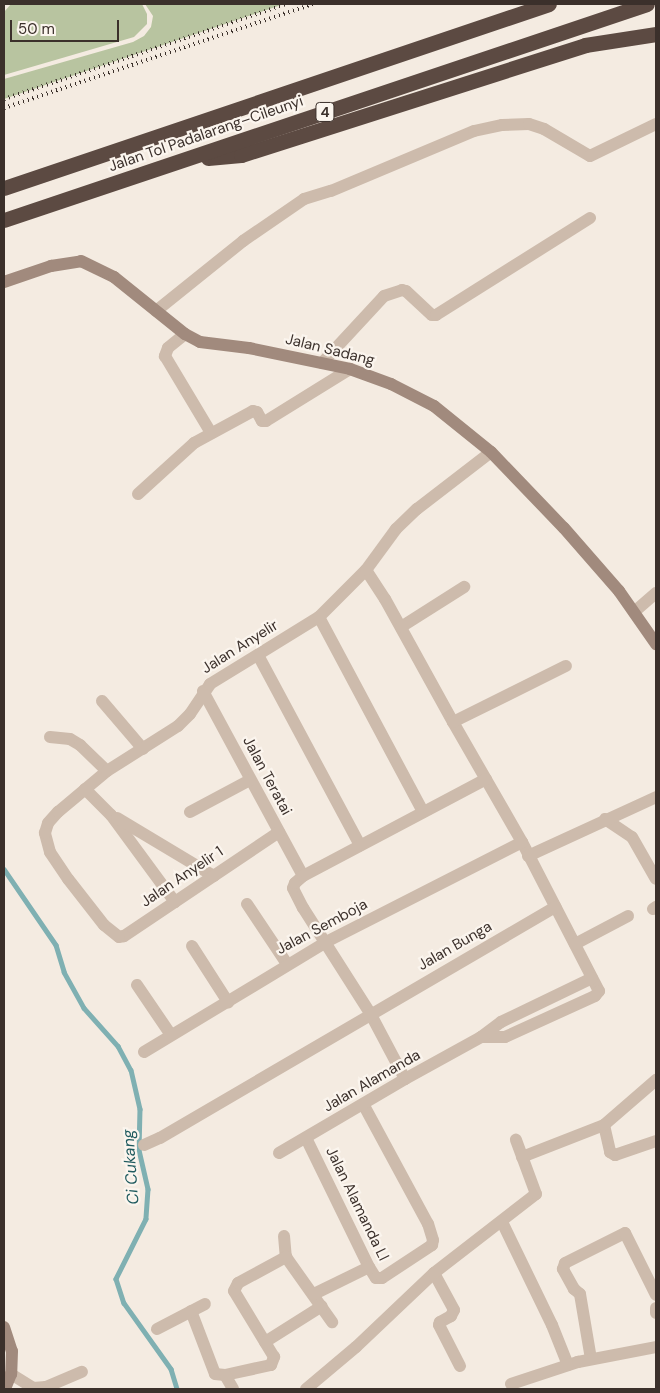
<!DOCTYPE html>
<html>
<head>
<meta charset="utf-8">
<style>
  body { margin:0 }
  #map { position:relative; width:660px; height:1393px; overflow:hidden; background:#f4ebe1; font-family:"DM Sans",sans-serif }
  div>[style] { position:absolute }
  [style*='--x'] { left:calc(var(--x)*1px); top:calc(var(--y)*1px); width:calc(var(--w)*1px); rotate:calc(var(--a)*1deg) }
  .green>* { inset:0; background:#b8c4a0 }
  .stream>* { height:4.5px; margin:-2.25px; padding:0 2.25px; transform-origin:2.25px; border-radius:2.25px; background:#7fb0b2 }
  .street>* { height:12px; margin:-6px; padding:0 6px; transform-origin:6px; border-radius:6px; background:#cdbbac }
  .secondary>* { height:12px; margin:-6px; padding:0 6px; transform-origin:6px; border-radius:6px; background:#a18a7d }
  .highway>* { height:15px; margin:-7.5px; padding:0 7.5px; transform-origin:7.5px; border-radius:7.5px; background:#5c4a42 }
  .rail>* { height:4px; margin-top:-2px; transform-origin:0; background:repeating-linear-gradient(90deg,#3b302b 0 1px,transparent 0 5px) }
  span { translate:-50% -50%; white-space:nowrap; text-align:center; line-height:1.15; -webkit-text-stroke:4.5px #fbf5ee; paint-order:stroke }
  .shield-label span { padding:1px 4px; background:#fbf5ee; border:1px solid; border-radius:4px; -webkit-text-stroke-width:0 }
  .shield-label { font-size:14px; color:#3b302b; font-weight:700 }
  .street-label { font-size:15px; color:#3b302b }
  .water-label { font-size:16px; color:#1f5a5e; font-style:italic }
  .frame { position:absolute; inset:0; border:5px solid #3b302b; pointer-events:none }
  .scale { position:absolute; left:10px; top:20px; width:109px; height:22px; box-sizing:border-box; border:2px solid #3b302b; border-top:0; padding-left:6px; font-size:15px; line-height:18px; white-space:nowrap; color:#3b302b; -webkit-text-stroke:4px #fbf5ee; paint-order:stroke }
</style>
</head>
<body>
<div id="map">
  <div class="green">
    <div style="clip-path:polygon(11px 4px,142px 4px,147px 14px,147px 24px,134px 37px,4px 75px,4px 12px)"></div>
    <div style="clip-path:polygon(145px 4px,284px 4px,4px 99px,4px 79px,133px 42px,144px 36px,151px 27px,153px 16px)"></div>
  </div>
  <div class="stream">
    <div style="--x:4;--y:869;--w:92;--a:55.6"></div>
    <div style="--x:56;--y:945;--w:28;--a:73"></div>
    <div style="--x:64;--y:972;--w:41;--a:60.9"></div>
    <div style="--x:84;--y:1008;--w:51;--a:48.2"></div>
    <div style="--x:118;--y:1046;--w:27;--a:62"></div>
    <div style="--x:131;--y:1070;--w:40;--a:77"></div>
    <div style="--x:140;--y:1109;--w:41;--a:91.4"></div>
    <div style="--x:139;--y:1150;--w:40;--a:77"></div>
    <div style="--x:148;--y:1189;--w:30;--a:94"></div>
    <div style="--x:146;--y:1219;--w:67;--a:116.6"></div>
    <div style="--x:116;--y:1279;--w:25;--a:72"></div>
    <div style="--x:124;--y:1303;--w:81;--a:54.5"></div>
    <div style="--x:171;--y:1369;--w:21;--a:73"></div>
  </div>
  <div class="street">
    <div style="--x:156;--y:311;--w:112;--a:-38.8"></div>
    <div style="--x:243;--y:241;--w:74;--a:-34.5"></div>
    <div style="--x:304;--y:199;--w:28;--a:-17"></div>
    <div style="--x:331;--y:191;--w:155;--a:-22.8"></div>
    <div style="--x:474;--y:131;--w:29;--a:-12"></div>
    <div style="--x:502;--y:125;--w:27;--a:-2"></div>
    <div style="--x:529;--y:124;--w:16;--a:18"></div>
    <div style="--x:544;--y:129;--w:53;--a:30.4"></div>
    <div style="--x:590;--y:156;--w:73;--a:-25.9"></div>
    <div style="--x:185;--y:334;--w:22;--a:141"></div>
    <div style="--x:168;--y:348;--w:9;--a:111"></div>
    <div style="--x:165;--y:356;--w:90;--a:59.1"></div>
    <div style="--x:322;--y:363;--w:91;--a:-47.2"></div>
    <div style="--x:384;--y:296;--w:19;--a:-18"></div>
    <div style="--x:402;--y:290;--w:4;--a:14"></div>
    <div style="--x:406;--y:291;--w:35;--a:43"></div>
    <div style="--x:432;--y:315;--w:4;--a:0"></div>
    <div style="--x:436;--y:315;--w:182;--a:-32.2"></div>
    <div style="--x:138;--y:494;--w:76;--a:-42.3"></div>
    <div style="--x:194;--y:443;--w:67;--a:-28.5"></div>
    <div style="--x:253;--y:411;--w:4;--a:14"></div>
    <div style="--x:257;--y:412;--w:10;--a:61"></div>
    <div style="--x:262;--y:421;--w:4;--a:0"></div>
    <div style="--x:266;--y:421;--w:99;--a:-31.8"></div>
    <div style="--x:366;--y:570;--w:35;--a:57"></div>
    <div style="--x:385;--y:599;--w:141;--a:61.1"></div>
    <div style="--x:453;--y:722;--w:138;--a:60.1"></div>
    <div style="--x:522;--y:842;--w:168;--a:62.7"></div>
    <div style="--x:599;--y:991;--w:6;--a:129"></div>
    <div style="--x:595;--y:996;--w:99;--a:155.5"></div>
    <div style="--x:505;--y:1037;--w:24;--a:180"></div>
    <div style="--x:634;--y:612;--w:29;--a:-41"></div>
    <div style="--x:319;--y:617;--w:221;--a:61.9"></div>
    <div style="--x:401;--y:627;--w:75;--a:-32.4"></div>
    <div style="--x:258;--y:655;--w:216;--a:61.8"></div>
    <div style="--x:203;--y:691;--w:210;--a:61.6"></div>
    <div style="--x:102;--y:701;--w:63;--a:49.5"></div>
    <div style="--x:453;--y:722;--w:126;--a:-26.4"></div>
    <div style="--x:50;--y:737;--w:20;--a:6"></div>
    <div style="--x:70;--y:739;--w:12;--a:31"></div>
    <div style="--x:80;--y:745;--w:37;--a:44"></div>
    <div style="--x:85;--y:789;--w:37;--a:45"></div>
    <div style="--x:111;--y:815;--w:108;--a:53.7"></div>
    <div style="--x:190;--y:812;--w:68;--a:-28.1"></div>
    <div style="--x:117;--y:818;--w:113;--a:30.9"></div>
    <div style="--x:605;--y:819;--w:32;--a:34"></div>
    <div style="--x:632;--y:837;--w:48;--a:60.3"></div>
    <div style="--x:279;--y:832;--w:187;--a:146.1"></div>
    <div style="--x:124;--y:936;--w:5;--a:169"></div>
    <div style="--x:119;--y:937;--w:19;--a:-141"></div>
    <div style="--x:104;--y:925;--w:58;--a:-128"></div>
    <div style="--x:68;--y:879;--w:32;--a:-124"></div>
    <div style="--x:50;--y:852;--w:20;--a:-105"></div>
    <div style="--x:45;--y:833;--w:10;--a:-73"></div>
    <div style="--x:48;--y:823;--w:15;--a:-48"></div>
    <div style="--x:58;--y:812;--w:64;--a:-39.9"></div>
    <div style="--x:107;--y:771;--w:84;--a:-32.4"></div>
    <div style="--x:178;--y:726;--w:17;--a:-45"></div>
    <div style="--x:190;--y:714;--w:36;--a:-56"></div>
    <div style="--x:210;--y:684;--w:128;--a:-31.6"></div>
    <div style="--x:319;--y:617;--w:66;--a:-45"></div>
    <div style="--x:366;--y:570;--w:51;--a:-53.8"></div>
    <div style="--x:396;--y:529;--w:29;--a:-44"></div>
    <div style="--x:417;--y:509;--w:93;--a:-37.6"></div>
    <div style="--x:528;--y:856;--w:141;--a:-24.7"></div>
    <div style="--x:247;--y:904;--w:72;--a:56.3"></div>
    <div style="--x:653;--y:909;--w:4;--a:-34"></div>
    <div style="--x:575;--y:944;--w:60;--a:-27.8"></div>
    <div style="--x:192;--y:946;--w:67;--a:57.3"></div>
    <div style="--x:137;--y:985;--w:60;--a:55.8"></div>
    <div style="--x:144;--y:1052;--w:213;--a:-31.1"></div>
    <div style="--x:326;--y:942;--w:220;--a:-27"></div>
    <div style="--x:405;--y:1079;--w:75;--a:-117.9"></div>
    <div style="--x:370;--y:1013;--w:125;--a:-122.5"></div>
    <div style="--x:303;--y:908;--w:22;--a:-117"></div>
    <div style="--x:293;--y:888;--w:5;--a:-68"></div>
    <div style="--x:295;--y:883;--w:11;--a:-41"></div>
    <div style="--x:303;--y:876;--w:207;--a:-27.9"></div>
    <div style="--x:604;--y:1125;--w:28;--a:77"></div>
    <div style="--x:610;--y:1152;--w:6;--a:31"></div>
    <div style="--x:615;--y:1155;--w:43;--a:-18.9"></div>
    <div style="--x:306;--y:1138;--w:144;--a:64"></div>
    <div style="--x:369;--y:1267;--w:13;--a:58"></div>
    <div style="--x:376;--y:1278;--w:6;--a:0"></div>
    <div style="--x:382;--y:1278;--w:60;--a:-33.4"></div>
    <div style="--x:432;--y:1245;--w:5;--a:-79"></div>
    <div style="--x:433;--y:1240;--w:17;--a:-107"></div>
    <div style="--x:428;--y:1224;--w:136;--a:-118.4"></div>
    <div style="--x:144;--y:1145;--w:17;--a:-24"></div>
    <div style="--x:160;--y:1138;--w:458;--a:-30.3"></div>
    <div style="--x:279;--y:1153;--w:146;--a:-30.4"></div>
    <div style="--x:405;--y:1079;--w:87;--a:-28.9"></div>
    <div style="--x:481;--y:1037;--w:25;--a:-37"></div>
    <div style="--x:501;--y:1022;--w:101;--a:-25.8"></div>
    <div style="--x:522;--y:1157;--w:88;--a:-21.3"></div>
    <div style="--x:604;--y:1125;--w:69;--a:-40.9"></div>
    <div style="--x:502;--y:1222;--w:114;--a:64.1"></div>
    <div style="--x:552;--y:1325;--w:43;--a:68.2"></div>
    <div style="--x:284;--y:1236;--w:21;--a:85"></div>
    <div style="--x:286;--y:1257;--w:80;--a:54.7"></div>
    <div style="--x:434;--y:1273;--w:42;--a:61.6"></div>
    <div style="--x:454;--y:1310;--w:7;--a:117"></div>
    <div style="--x:451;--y:1316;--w:13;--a:151"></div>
    <div style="--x:440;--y:1322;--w:3;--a:108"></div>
    <div style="--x:439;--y:1325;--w:46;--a:62.9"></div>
    <div style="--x:314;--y:1294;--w:61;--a:-26.1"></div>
    <div style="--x:656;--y:1308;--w:5;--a:90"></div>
    <div style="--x:191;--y:1311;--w:67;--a:69.1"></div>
    <div style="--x:215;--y:1374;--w:10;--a:6"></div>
    <div style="--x:225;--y:1375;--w:47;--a:-12.3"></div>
    <div style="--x:271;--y:1365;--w:9;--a:-69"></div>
    <div style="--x:274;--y:1357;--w:77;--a:-121.2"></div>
    <div style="--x:234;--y:1291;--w:9;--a:-63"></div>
    <div style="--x:238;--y:1283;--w:55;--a:-28.4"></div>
    <div style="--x:157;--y:1329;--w:54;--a:-27.5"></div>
    <div style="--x:265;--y:1342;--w:67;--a:-32.3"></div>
    <div style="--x:591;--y:1359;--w:66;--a:-99.6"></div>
    <div style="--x:580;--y:1294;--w:8;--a:-140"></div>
    <div style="--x:574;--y:1289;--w:23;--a:-119"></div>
    <div style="--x:563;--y:1269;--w:6;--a:-72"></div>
    <div style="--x:565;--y:1263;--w:67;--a:-26.6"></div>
    <div style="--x:625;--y:1233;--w:69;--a:63.4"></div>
    <div style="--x:11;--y:1374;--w:26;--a:32"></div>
    <div style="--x:33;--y:1388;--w:13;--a:-4"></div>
    <div style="--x:46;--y:1387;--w:39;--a:-23"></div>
    <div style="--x:225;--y:1375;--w:16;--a:60"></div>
    <div style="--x:511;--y:1384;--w:71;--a:-18.2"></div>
    <div style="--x:578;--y:1362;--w:79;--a:-10.9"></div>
    <div style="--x:306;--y:1389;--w:65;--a:-40"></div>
    <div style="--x:356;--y:1347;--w:108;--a:-43.5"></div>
    <div style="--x:434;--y:1273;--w:129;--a:-37.8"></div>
    <div style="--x:536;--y:1194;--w:58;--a:-110.3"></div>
  </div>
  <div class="secondary">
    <div style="--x:4;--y:282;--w:50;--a:-18.8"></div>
    <div style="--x:51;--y:266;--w:30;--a:-9"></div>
    <div style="--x:81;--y:261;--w:37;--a:26"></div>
    <div style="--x:114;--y:277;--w:91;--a:38.8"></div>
    <div style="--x:185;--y:334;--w:17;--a:28"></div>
    <div style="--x:200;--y:342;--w:49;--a:7"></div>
    <div style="--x:249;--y:348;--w:103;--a:11.7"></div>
    <div style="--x:350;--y:369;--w:44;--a:20.1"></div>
    <div style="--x:391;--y:384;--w:48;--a:27.1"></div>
    <div style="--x:434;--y:406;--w:73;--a:38.9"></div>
    <div style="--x:491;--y:452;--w:105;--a:46.2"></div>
    <div style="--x:564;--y:528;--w:84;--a:48.9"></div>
    <div style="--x:619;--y:591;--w:65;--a:55.1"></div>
    <div style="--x:4;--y:1327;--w:25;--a:72"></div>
    <div style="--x:12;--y:1351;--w:23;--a:92"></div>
    <div style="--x:11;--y:1374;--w:16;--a:112"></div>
  </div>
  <div class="highway">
    <div style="--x:208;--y:158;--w:33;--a:-5"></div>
    <div style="--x:241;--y:155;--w:361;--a:-17.7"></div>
    <div style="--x:585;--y:45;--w:72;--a:-8.8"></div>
    <div style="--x:4;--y:188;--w:575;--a:-18.66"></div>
    <div style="--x:4;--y:220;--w:678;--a:-18.57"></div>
  </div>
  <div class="rail">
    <div style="--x:4;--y:99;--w:298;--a:-18.6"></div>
    <div style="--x:4;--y:108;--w:326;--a:-18.6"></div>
  </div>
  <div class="shield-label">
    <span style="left:325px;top:112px">4</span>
  </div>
  <div class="street-label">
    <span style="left:206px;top:134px;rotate:-19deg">Jalan Tol Padalarang–Cileunyi</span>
    <span style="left:330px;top:350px;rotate:14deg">Jalan Sadang</span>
    <span style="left:240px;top:647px;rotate:-32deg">Jalan Anyelir</span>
    <span style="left:267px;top:776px;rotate:62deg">Jalan Teratai</span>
    <span style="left:182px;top:877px;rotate:-34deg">Jalan Anyelir 1</span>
    <span style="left:322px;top:927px;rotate:-28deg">Jalan Semboja</span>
    <span style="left:455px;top:946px;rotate:-30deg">Jalan Bunga</span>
    <span style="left:372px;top:1081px;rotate:-30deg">Jalan Alamanda</span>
    <span style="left:357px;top:1204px;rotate:64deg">Jalan Alamanda Ll</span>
  </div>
  <div class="water-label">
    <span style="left:131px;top:1167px;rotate:-94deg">Ci Cukang</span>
  </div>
  <div class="frame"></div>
  <div class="scale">50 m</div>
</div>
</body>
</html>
